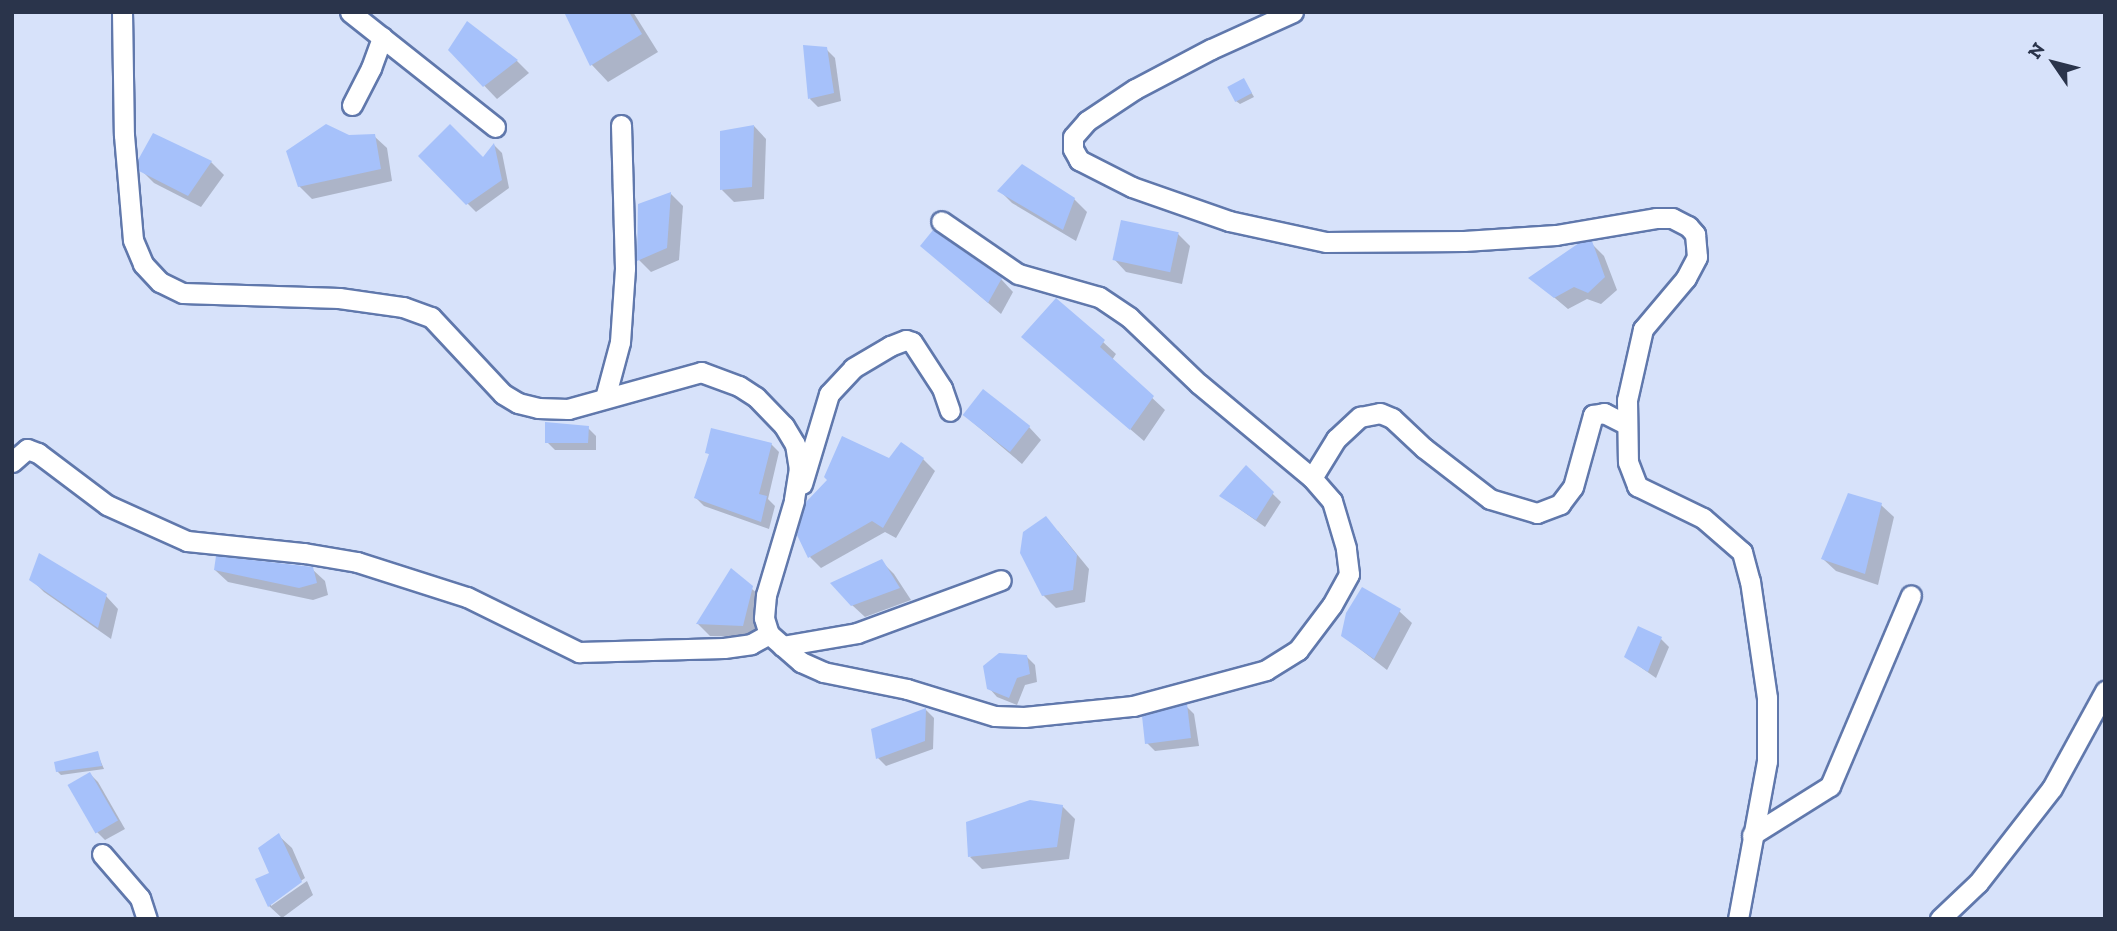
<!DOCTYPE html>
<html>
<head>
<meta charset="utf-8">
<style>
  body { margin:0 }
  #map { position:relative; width:2117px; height:931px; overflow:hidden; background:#d7e2fa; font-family:"Zilla Slab",serif }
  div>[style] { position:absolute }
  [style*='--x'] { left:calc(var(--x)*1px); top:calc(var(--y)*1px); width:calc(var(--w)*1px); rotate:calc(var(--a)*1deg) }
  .shadow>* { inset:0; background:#0003 }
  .building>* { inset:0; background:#a6c1fa; transform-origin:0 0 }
  .roads { filter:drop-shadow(2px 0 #6078ac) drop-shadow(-2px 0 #6078ac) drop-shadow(0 2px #6078ac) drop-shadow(0 -2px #6078ac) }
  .minor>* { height:19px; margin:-9.5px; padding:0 9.5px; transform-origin:9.5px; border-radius:9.5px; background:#fff }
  span { translate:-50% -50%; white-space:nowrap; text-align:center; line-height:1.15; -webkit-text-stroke:7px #d7e2fa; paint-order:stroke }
  .frame { position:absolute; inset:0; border:14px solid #2a344b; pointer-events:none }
  .north { position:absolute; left:2019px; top:28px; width:70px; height:70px; -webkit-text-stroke:5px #d7e2fa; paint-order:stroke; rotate:305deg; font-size:19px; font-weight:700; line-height:28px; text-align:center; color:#2a344b }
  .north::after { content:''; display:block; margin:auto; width:24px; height:32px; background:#2a344b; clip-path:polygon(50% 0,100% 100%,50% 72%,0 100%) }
</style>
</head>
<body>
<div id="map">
  <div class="shadow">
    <div style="clip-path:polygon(566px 12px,633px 12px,658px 52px,608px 82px,592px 65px)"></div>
    <div style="clip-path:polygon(826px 49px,835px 58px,841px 101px,818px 107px,810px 99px)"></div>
    <div style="clip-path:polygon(450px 50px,517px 61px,529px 73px,497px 99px)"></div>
    <div style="clip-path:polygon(1244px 80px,1254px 97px,1240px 104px,1236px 101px)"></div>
    <div style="clip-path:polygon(754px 126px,766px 139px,764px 199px,734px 202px,722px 190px)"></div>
    <div style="clip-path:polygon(154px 135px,211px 162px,224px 175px,201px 207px,154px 183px,141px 170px)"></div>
    <div style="clip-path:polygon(349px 136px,374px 136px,387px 148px,392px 181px,312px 199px,299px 186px)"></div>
    <div style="clip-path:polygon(494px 145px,502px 153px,509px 188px,476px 212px,420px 156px,483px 159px)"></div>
    <div style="clip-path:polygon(1000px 191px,1074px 199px,1087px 212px,1076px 241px,1012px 203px)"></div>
    <div style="clip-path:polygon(671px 194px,683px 206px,679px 260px,651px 272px,639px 260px)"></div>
    <div style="clip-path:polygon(1178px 234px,1190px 246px,1182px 284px,1126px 272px,1114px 259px)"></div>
    <div style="clip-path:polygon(1591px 243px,1604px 256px,1617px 290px,1601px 304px,1587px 299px,1568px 309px,1531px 278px)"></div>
    <div style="clip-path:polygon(922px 246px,1001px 279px,1013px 292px,1001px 314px)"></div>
    <div style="clip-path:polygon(1023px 337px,1103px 342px,1116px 354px,1112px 360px,1165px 410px,1144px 441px)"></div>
    <div style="clip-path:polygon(964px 415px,1029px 427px,1041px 440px,1022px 464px)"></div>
    <div style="clip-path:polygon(588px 428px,596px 436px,596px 450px,555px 450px,547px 442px)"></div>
    <div style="clip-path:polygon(771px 444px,779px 452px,768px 499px,775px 506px,769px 529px,704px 506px,696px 498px,711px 456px,707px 452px)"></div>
    <div style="clip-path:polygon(923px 459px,935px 471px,896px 538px,885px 532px,821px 568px,810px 557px,829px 480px,889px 460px)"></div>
    <div style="clip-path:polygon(1246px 468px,1281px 502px,1265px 527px,1221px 496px)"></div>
    <div style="clip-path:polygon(1881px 505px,1894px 517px,1878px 585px,1836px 571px,1823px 559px)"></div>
    <div style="clip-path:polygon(1058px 531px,1089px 569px,1085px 602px,1056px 608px,1043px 595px)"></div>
    <div style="clip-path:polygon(881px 561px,894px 574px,911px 600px,865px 617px,852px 605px)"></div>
    <div style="clip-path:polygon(312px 569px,325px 581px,328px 595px,313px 600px,228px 582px,215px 570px)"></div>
    <div style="clip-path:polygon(731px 571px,765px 600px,756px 637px,710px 636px,698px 624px)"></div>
    <div style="clip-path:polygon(31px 579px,106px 596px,118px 609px,111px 639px,44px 592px)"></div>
    <div style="clip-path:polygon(1399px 611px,1412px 623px,1387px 670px,1343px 636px)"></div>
    <div style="clip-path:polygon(1661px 639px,1669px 647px,1656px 678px,1626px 657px)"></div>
    <div style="clip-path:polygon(1026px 656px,1035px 665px,1037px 682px,1025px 685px,1017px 705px,997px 697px,989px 688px)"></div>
    <div style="clip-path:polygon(1186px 706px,1194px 714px,1199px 746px,1155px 751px,1147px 743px)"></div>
    <div style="clip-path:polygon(926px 710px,934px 718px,933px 749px,886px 766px,878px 758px)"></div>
    <div style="clip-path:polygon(97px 753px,104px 769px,61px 775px,57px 771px)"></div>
    <div style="clip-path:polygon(90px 774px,98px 782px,125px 829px,105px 840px,97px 832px,70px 786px)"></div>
    <div style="clip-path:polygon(1062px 806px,1075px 819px,1069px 859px,982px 869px,970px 857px)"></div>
    <div style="clip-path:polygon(279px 836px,292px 848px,305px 878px,271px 902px,271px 906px,307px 881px,313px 895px,282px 918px,269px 906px,271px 874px)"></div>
  </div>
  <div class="building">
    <div style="clip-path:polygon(564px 12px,629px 12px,642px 34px,590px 66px)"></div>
    <div style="clip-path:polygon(467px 21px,518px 60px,483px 87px,448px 50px)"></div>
    <div style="clip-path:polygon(803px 45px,827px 47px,834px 93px,808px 99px)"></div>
    <div style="left:1244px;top:78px;width:17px;height:19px;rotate:62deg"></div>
    <div style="clip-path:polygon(326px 124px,349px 135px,375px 134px,381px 169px,298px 187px,286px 151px)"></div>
    <div style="clip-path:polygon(450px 124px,483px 157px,494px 143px,502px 180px,466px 205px,418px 156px)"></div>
    <div style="clip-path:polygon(754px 125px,752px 187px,720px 190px,720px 131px)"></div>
    <div style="clip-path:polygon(153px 133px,212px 161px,188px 196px,139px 171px,138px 160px)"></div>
    <div style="clip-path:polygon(1022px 164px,1075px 198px,1063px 230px,997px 191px)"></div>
    <div style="clip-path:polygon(671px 192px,667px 248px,637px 261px,638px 204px)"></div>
    <div style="left:1121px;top:220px;width:59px;height:41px;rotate:12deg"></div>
    <div style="clip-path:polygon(933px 230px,1002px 278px,988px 303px,920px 246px)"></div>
    <div style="clip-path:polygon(1592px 241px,1605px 277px,1588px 293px,1574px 287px,1554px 298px,1528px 278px,1579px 243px)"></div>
    <div style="clip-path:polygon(1056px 298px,1105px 340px,1100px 347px,1154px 396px,1130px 430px,1021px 337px)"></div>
    <div style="left:983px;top:389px;width:60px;height:33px;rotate:38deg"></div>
    <div style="clip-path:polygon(545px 422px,589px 426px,588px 443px,545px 443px)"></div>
    <div style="clip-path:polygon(711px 428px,772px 443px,759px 494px,767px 496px,761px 522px,694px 498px,709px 454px,705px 453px)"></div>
    <div style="clip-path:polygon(842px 436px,889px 458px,901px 442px,924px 458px,883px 528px,872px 521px,808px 558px,797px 535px,806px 502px,827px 480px,824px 477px)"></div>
    <div style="clip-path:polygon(1246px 465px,1274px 492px,1256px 520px,1219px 496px)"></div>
    <div style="clip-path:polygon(1848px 493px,1882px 503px,1865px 574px,1821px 559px)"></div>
    <div style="clip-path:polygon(1046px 516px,1077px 555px,1073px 590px,1042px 596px,1020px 553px,1023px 532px)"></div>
    <div style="clip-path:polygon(39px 553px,107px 594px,98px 628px,29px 580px)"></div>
    <div style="clip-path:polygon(216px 556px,313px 567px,317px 583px,299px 588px,214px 570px)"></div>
    <div style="clip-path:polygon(882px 559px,900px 588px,851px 606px,830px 583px)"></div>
    <div style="clip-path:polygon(731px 568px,753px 586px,743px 626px,696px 624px)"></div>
    <div style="clip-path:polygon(1362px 587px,1401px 609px,1374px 659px,1341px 636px,1346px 613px)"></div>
    <div style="clip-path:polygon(1638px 626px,1662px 637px,1648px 672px,1624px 657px)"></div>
    <div style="clip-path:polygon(999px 653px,1027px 655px,1030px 674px,1017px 678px,1009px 698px,987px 689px,983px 666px)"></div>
    <div style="clip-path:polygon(1187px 704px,1191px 738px,1145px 744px,1142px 716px)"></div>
    <div style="clip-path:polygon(926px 708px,925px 741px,876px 759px,871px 729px)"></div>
    <div style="clip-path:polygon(98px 751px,102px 766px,56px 772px,54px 762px)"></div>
    <div style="left:90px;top:772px;width:56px;height:26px;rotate:60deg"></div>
    <div style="clip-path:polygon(1030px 800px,1063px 805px,1057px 847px,968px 857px,966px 822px)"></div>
    <div style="clip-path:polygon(279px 833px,302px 882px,268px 907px,255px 879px,269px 873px,258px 848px)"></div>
  </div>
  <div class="roads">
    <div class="minor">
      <div style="--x:122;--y:12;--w:123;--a:89.1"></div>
      <div style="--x:124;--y:135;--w:105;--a:85.1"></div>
      <div style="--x:133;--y:240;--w:26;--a:67"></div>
      <div style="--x:143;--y:264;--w:25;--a:47"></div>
      <div style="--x:160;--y:282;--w:25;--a:26"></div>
      <div style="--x:183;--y:293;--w:156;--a:1.8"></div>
      <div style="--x:339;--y:298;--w:65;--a:8"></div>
      <div style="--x:403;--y:307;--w:30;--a:20"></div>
      <div style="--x:431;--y:317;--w:105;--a:46.9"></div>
      <div style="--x:503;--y:394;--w:17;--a:31"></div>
      <div style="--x:518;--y:403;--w:21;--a:14"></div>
      <div style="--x:538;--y:408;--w:30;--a:2"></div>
      <div style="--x:568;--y:409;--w:138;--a:-15.5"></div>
      <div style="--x:701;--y:372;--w:40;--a:20.2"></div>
      <div style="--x:739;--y:386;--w:20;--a:33"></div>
      <div style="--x:756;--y:397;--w:40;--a:46"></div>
      <div style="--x:784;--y:426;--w:21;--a:59"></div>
      <div style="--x:795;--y:444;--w:24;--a:81"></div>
      <div style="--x:799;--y:468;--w:33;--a:99"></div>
      <div style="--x:794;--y:501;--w:98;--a:106.6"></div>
      <div style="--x:766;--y:595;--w:23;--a:95"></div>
      <div style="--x:764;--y:618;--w:17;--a:73"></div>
      <div style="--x:769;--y:634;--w:43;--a:41.2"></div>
      <div style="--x:801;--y:662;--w:24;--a:24"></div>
      <div style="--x:823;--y:672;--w:86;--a:11.4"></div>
      <div style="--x:907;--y:689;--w:92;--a:17.1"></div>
      <div style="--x:995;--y:716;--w:29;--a:2"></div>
      <div style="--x:1024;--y:717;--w:110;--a:-5.8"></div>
      <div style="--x:1133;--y:706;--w:138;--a:-15.1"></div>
      <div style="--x:1266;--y:670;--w:38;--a:-32"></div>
      <div style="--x:1298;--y:650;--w:56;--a:-52.9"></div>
      <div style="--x:1332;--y:605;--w:35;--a:-61"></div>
      <div style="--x:1349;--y:574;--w:26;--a:-97"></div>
      <div style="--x:1346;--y:548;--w:49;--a:-106.6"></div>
      <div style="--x:1332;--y:501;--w:30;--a:-131"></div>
      <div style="--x:1312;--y:478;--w:147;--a:-140.2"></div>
      <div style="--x:1199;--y:384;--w:97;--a:-136.3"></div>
      <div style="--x:1129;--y:317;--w:36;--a:-146"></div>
      <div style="--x:1099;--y:297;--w:84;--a:-164.1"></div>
      <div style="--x:1018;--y:274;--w:93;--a:-145.5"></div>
      <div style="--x:350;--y:12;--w:185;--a:38.4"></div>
      <div style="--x:1293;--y:12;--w:90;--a:155.7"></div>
      <div style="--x:1211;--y:49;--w:86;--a:152.2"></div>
      <div style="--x:1135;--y:89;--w:58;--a:146.3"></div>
      <div style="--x:1087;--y:121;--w:21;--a:131"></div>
      <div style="--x:1073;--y:137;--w:12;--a:90"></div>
      <div style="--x:1073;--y:149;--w:13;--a:61"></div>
      <div style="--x:1079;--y:160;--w:59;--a:27"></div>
      <div style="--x:1132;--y:187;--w:103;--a:19.3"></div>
      <div style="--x:1229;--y:221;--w:99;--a:12.2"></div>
      <div style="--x:1326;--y:242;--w:138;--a:-0.4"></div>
      <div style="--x:1464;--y:241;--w:92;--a:-3.7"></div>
      <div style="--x:1556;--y:235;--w:101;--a:-9.6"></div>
      <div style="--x:1656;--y:218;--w:16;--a:0"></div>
      <div style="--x:1672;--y:218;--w:18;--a:27"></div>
      <div style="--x:1688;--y:226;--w:11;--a:49"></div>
      <div style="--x:1695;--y:234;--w:23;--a:85"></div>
      <div style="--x:1697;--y:257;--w:24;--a:118"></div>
      <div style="--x:1686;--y:278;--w:67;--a:130.1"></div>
      <div style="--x:1643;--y:329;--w:73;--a:102.7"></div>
      <div style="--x:1627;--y:400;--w:62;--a:89.1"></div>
      <div style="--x:1628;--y:462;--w:26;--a:69"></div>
      <div style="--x:1637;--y:486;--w:73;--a:25.9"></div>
      <div style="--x:1703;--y:518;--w:52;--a:41.1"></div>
      <div style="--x:1742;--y:552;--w:30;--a:75"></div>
      <div style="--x:1750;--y:581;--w:118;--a:81.7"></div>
      <div style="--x:1767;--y:698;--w:63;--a:90"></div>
      <div style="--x:1767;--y:761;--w:161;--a:100.4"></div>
      <div style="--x:352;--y:105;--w:42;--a:-62.8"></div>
      <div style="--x:371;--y:68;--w:33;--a:-70"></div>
      <div style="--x:605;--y:398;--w:58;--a:-75"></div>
      <div style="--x:620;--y:342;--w:74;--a:-86.1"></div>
      <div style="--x:625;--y:268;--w:143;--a:-91.6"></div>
      <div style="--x:12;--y:462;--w:20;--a:-41"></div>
      <div style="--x:27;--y:449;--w:12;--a:20"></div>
      <div style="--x:38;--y:453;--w:86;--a:37"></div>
      <div style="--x:107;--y:505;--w:88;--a:24.2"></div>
      <div style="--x:187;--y:541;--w:118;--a:5.9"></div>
      <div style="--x:304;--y:553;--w:54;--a:9.6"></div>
      <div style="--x:357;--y:562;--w:115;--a:17.7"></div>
      <div style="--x:467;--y:597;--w:125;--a:26.2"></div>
      <div style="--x:579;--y:652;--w:145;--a:-1.6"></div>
      <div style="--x:724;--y:648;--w:27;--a:-8"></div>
      <div style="--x:751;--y:644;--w:21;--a:-29"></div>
      <div style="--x:1312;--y:478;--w:46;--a:-58.4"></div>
      <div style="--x:1336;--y:439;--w:33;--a:-43"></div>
      <div style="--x:1360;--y:417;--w:20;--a:-11"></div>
      <div style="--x:1380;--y:413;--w:13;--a:23"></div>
      <div style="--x:1392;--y:418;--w:44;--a:43.2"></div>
      <div style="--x:1424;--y:448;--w:83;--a:37.7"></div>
      <div style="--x:1490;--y:499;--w:49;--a:16.6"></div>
      <div style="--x:1537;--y:513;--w:25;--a:-21"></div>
      <div style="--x:1560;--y:504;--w:21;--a:-53"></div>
      <div style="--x:1573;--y:487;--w:75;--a:-74.5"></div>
      <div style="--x:1593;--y:415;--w:11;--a:-10"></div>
      <div style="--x:1604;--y:413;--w:25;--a:27"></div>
      <div style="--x:802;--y:484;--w:94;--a:-73.3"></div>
      <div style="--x:829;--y:394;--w:35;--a:-47"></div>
      <div style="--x:853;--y:368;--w:43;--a:-30.7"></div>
      <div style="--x:890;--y:346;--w:17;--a:-21"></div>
      <div style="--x:906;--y:340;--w:6;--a:18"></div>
      <div style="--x:912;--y:342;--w:55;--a:56.9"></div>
      <div style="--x:942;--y:388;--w:24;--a:71"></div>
      <div style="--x:782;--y:646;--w:76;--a:-9.8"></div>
      <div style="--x:857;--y:633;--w:153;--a:-20.2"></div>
      <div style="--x:1752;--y:835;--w:92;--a:-32.1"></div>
      <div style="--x:1830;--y:786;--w:207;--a:-67"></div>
      <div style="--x:102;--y:854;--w:58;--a:49.2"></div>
      <div style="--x:140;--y:898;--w:22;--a:72"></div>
      <div style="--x:1940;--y:919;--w:52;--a:-43.5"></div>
      <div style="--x:1978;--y:883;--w:120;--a:-52.1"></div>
      <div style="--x:2052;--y:788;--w:111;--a:-61.3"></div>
    </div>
  </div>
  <div class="frame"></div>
  <div class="north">N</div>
</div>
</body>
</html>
